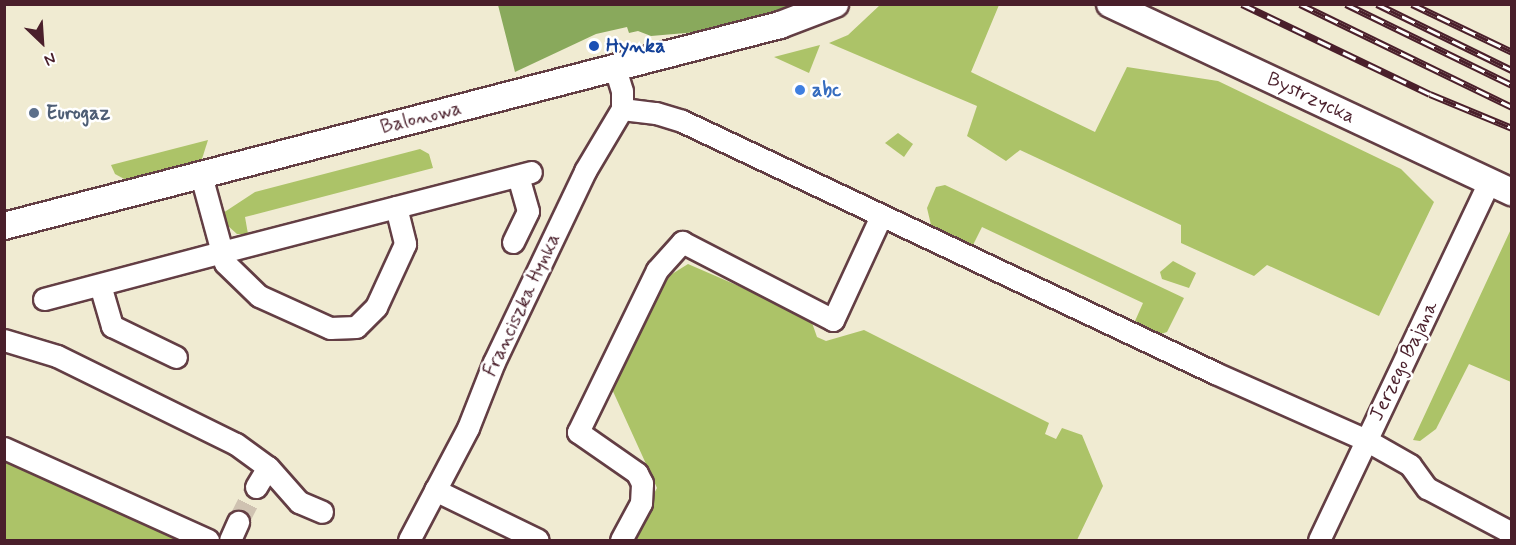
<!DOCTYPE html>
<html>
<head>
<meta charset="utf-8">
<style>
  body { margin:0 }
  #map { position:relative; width:1516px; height:545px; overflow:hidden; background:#f0ebd2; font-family:Mynerve,sans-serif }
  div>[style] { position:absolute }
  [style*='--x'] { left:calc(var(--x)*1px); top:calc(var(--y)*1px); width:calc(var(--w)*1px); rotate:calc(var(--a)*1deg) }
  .green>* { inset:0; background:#acc368 }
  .forest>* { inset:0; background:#89a95c }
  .minor-tunnel>* { height:21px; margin-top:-10.5px; transform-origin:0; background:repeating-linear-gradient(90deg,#cfc2b1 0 21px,transparent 0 31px) }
  .roads { filter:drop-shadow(2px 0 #633e44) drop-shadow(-2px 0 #633e44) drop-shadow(0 2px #633e44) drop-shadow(0 -2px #633e44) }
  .minor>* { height:21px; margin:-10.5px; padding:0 10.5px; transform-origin:10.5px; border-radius:10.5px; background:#fff }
  .tertiary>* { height:26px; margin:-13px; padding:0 13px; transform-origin:13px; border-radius:13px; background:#fff }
  .rail>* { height:7px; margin-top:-3.5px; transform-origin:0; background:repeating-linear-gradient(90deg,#fff 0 14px,#4a1f2b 0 28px); box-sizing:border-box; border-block:2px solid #4a1f2b }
  .dots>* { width:16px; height:16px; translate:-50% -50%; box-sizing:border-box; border:3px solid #fff; border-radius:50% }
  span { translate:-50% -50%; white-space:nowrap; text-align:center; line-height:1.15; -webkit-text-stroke:5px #fff; paint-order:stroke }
  .transit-label { font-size:20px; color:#164399; font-weight:700 }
  .left { translate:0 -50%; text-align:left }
  .shop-label { font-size:20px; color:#366cbe; font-weight:700 }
  .street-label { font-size:20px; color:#4a1f2b }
  .service-label { font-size:20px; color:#4e5e75; font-weight:700 }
  .frame { position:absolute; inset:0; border:6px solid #4a1f2b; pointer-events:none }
  .north { position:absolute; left:12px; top:12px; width:60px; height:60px; -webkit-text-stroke:4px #fff; paint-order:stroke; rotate:155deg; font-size:16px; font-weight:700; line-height:24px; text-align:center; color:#4a1f2b }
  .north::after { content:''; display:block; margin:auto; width:21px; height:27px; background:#4a1f2b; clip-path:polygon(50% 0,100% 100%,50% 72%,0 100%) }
</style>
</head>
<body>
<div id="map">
  <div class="green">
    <div style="clip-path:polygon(880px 5px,999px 5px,971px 72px,1095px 132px,1127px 67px,1218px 81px,1401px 169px,1434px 202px,1379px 316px,1267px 265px,1254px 276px,1181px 243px,1181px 225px,1020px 150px,1006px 161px,967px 136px,977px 106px,829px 43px,848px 35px)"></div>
    <div style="clip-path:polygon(820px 45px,809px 73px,774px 57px)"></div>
    <div style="clip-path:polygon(898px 133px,913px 144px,904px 157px,885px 143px)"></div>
    <div style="clip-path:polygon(208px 140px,201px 162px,128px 181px,115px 174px,111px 165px)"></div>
    <div style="clip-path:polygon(420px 149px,429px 154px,433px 168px,245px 217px,248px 234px,237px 234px,227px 225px,223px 213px,255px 192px)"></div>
    <div style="clip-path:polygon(945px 185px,1184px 298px,1167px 332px,1161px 334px,1135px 321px,1143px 303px,982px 227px,973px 245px,931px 225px,927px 208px,936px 187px)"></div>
    <div style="clip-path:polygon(1511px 229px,1511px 382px,1469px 364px,1436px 429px,1420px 441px,1413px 440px)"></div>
    <div style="clip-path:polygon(1173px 261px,1196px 273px,1189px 288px,1162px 279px,1160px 272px)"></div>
    <div style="clip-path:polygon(688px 264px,810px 317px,817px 337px,826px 341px,864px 330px,1049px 423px,1045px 434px,1056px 439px,1062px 428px,1082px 435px,1103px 486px,1077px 540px,629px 540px,657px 488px,611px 387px,664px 279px)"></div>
    <div style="clip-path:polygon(5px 462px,29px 465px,190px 540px,5px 540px)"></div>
  </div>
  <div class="forest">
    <div style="clip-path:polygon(498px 5px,801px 5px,709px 31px,651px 36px,638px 31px,629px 33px,627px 27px,596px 34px,515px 72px)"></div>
  </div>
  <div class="minor-tunnel">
    <div style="--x:238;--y:522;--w:39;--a:-63"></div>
  </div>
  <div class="roads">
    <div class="minor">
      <div style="--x:622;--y:109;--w:34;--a:7"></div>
      <div style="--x:656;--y:113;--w:27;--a:17"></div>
      <div style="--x:682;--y:121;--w:590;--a:25.3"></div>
      <div style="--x:1215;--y:373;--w:165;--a:23.9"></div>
      <div style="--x:1366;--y:440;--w:51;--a:29.6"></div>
      <div style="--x:1410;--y:465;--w:29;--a:54"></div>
      <div style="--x:1427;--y:488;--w:96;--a:27.9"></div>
      <div style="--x:396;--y:207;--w:38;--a:76"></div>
      <div style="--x:405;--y:244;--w:69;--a:114.7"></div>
      <div style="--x:376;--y:307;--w:28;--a:135"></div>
      <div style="--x:356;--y:327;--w:26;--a:178"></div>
      <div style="--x:330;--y:328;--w:78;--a:-155.7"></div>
      <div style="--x:259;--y:296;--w:47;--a:-135.9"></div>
      <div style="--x:225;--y:263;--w:11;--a:-105"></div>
      <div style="--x:222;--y:252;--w:319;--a:-14.5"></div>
      <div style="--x:513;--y:242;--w:34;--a:-64"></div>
      <div style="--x:528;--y:211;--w:36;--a:-106"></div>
      <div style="--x:100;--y:285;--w:43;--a:73.7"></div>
      <div style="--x:112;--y:326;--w:71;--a:25.8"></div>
      <div style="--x:44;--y:299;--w:184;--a:-14.8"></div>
      <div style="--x:222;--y:252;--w:80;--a:-105.3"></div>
      <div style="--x:4;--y:340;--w:55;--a:16.8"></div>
      <div style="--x:57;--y:356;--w:199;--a:26.2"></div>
      <div style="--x:236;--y:444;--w:39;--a:36"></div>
      <div style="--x:268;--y:467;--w:47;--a:48.5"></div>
      <div style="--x:299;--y:502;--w:25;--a:23"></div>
      <div style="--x:4;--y:448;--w:224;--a:24.3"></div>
      <div style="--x:256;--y:487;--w:23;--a:-59"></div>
      <div style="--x:435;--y:490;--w:114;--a:25.9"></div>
      <div style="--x:230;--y:540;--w:20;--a:-66"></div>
      <div style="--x:409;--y:540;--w:127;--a:-62.2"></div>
      <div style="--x:468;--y:428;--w:71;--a:-68.5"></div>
      <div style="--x:494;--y:362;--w:212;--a:-64.5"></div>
      <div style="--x:585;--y:171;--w:72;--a:-59.2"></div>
      <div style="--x:622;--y:109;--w:18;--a:-90"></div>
      <div style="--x:622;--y:91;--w:24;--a:-107"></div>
      <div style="--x:621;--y:540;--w:42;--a:-61.6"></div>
      <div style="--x:641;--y:503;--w:20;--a:-87"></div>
      <div style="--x:642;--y:483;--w:11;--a:-117"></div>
      <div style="--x:637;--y:473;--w:72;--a:-145.2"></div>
      <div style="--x:578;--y:432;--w:180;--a:-64"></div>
      <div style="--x:657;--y:270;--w:38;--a:-48"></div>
      <div style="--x:682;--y:242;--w:170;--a:27.3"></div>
      <div style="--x:833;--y:320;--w:115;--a:-65.2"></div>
      <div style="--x:1319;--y:540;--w:396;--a:-64.6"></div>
    </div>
    <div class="tertiary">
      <div style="--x:1110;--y:4;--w:444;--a:25.1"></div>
      <div style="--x:4;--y:226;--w:802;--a:-14.52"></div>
      <div style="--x:780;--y:25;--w:59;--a:-20.9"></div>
    </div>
  </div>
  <div class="rail">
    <div style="--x:1242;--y:4;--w:208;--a:25.6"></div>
    <div style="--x:1430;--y:94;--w:89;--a:22.5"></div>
    <div style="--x:1300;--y:4;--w:236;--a:25.9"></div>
    <div style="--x:1346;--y:4;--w:185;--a:26"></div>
    <div style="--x:1377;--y:4;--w:150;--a:26.1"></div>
    <div style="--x:1412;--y:4;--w:111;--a:25.6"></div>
  </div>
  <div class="dots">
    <div style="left:594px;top:46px;background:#1a4fb4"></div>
    <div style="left:800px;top:90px;background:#3f7fe0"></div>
    <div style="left:34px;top:113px;background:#5c6f8a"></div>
  </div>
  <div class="transit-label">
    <span class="left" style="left:606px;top:46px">Hynka</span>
  </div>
  <div class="shop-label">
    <span class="left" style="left:812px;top:90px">abc</span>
  </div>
  <div class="street-label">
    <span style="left:1311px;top:98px;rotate:25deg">Bystrzycka</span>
    <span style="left:421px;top:118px;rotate:-14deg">Balonowa</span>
    <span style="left:522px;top:305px;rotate:-65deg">Franciszka Hynka</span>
    <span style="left:1404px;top:361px;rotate:-64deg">Jerzego Bajana</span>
  </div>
  <div class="service-label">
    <span class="left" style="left:46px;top:113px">Eurogaz</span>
  </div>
  <div class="frame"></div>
  <div class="north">N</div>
</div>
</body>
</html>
